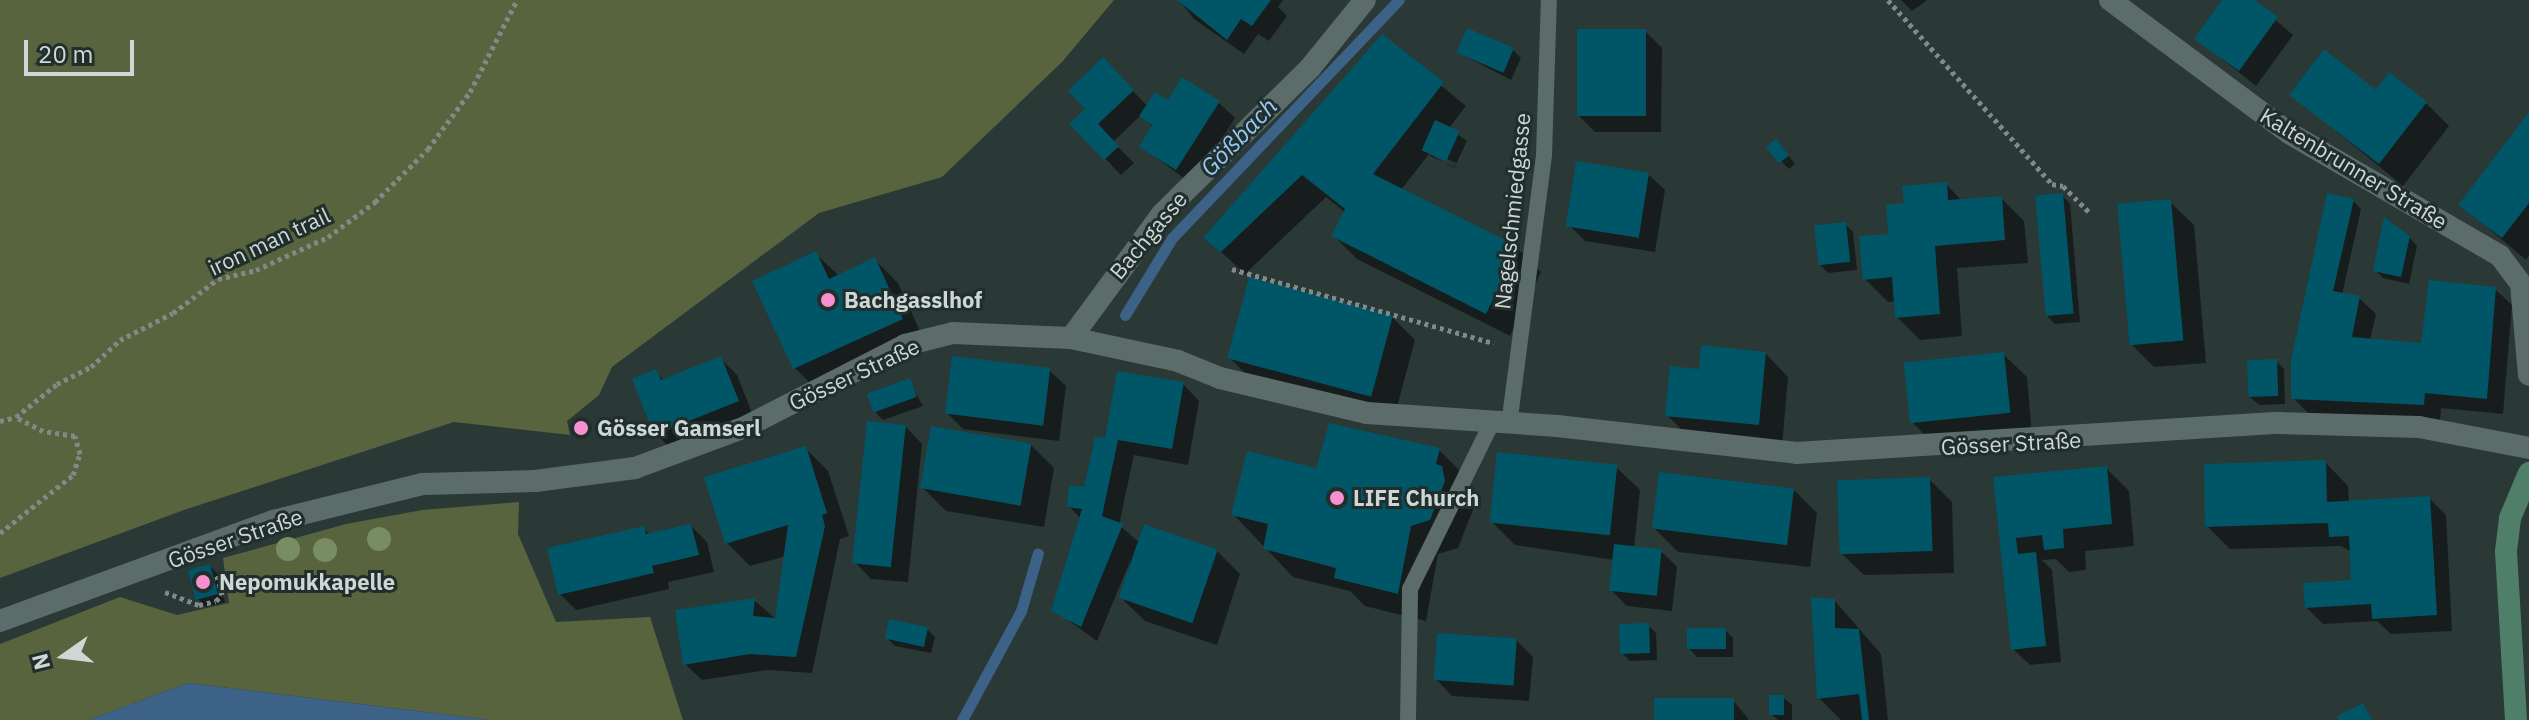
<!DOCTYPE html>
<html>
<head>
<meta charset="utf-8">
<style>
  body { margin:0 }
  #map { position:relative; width:2529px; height:720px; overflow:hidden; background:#2a3836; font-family:"IBM Plex Sans",sans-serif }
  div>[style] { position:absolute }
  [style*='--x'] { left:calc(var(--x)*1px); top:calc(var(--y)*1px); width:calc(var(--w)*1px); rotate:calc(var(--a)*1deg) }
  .green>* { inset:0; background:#58643e }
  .water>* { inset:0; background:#3c6288 }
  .shadow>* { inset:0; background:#0007 }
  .stream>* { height:11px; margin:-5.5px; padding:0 5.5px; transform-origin:5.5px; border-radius:5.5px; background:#3c6288 }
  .building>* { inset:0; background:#005567; transform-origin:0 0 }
  .path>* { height:5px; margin-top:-2.5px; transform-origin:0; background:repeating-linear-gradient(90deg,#7f8a89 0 4px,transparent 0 8px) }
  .service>* { height:16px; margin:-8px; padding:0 8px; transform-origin:8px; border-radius:8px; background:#5c6c6a }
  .minor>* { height:22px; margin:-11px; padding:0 11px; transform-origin:11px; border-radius:11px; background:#5c6c6a }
  .secondary>* { height:22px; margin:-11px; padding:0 11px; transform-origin:11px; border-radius:11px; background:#4f7f69 }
  .trees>* { width:24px; height:24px; margin:-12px; border-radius:50%; background:#798d62 }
  .dots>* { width:22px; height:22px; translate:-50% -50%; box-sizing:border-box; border:4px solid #202e2c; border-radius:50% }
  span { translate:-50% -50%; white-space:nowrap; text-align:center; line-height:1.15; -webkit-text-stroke:6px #202e2c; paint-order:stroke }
  .street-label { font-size:22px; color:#cfd7d6 }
  .poi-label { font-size:22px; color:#cfd7d6; font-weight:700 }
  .left { translate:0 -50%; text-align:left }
  .water-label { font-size:24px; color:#98c7f6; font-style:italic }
  .north { position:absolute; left:24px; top:616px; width:80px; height:80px; -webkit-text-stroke:6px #202e2c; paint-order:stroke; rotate:256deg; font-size:22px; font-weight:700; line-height:32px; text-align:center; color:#cfd7d6 }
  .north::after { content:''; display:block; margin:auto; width:28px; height:36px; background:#cfd7d6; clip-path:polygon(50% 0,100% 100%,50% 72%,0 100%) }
  .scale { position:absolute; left:24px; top:40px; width:110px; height:36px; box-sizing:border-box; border:4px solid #cfd7d6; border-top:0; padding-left:10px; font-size:24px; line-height:28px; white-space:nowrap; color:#cfd7d6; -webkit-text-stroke:6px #202e2c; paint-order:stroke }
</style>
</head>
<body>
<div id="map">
  <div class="green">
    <div style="clip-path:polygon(0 0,1114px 0,1062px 62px,942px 177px,819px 213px,612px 367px,599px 395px,567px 421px,570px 435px,454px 422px,184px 510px,0 578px)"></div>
    <div style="clip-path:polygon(519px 502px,518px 534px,556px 622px,650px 617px,683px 720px,490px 720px,188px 683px,89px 720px,0 720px,0 644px,120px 597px,177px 615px,229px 603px,223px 558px,346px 524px,422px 510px)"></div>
  </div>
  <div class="water">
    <div style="clip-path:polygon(188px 683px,490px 720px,89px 720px)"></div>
  </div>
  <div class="shadow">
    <div style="clip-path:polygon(1179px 0,1283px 0,1278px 7px,1287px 16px,1269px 41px,1258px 34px,1244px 54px,1194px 19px)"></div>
    <div style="clip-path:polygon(1901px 0,1927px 0,1912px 11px)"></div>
    <div style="clip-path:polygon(2224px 0,2252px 0,2293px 35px,2256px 86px,2196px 38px)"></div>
    <div style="clip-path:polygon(1645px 31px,1662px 48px,1661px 132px,1595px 132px,1579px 116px)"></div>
    <div style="clip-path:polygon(evenodd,1382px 37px,1466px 106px,1449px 128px,1467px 141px,1454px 168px,1429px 154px,1401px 190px,1518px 249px,1541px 272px,1510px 336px,1357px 259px,1334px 236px,1346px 213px,1326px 197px,1245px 274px,1206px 238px,1382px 37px,1430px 152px,1456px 163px,1454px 167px,1430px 156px,1430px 152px)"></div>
    <div style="clip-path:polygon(1513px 50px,1521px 58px,1511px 80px,1459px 53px)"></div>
    <div style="clip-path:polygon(1119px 76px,1148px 107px,1218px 102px,1235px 118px,1193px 185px,1141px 146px,1153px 127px,1141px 115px,1113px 142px,1134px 163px,1121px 175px,1072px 124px)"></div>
    <div style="clip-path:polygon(2376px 92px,2426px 103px,2449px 126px,2403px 186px,2291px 94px)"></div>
    <div style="clip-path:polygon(2529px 116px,2529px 255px,2526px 260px,2460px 204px)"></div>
    <div style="clip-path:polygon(1784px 149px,1795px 164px,1789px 169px,1781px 161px)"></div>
    <div style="clip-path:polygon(1648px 174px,1665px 190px,1655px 252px,1585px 241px,1569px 225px)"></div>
    <div style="clip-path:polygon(1946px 184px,1962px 201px,2001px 198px,2024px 221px,2028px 263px,1957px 268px,1962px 336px,1920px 340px,1897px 317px,1896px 301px,1888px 302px,1865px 279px,1906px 205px)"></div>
    <div style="clip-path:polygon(2062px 195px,2070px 204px,2080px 322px,2055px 324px,2047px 316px)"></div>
    <div style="clip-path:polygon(2353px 201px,2361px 209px,2342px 295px,2359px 298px,2376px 314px,2370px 340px,2423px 346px,2495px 289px,2512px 305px,2503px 414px,2441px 408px,2440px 421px,2310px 415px,2293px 398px)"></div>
    <div style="clip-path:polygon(2170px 202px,2194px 225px,2206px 363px,2154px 367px,2131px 344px)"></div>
    <div style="clip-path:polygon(1845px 224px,1853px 232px,1857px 270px,1828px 273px,1820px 265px)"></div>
    <div style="clip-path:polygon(2409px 237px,2417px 246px,2409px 284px,2383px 278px,2375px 270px)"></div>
    <div style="clip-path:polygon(816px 254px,839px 276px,875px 260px,898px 283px,925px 342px,818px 391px,795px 368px,755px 282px)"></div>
    <div style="clip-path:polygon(1392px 317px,1415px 340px,1394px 418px,1253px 381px,1230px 358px)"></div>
    <div style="clip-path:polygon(1765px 353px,1788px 377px,1782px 447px,1690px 438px,1667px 415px)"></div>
    <div style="clip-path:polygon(2003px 354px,2027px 377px,2032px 436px,1934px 444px,1911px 421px)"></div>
    <div style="clip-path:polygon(721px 359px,737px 375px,754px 418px,672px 450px,656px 434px,655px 372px,665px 381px)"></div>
    <div style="clip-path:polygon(2276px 361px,2284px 369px,2285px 404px,2259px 405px,2250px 397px)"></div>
    <div style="clip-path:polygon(1049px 370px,1066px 386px,1059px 441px,963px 429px,947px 413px)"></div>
    <div style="clip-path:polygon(909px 381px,923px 406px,883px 420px,875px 412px)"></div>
    <div style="clip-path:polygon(1183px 384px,1199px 401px,1188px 465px,1134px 455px,1119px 525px,1140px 543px,1217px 551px,1240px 574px,1217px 645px,1145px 621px,1121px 598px,1131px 559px,1097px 641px,1054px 610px,1081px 519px,1069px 506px,1085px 489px,1107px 440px)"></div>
    <div style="clip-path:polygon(906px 427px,922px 444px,908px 582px,871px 579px,855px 562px)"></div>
    <div style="clip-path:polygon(1031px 445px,1054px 468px,1044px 527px,946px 511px,922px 487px)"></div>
    <div style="clip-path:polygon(805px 448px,828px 471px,849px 536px,840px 539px,812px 673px,768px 670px,702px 680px,685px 664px,754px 600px,777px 620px,786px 556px,750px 566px,727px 543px,707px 478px)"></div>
    <div style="clip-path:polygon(1439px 450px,1467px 478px,1464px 490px,1473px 510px,1458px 548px,1438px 554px,1426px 621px,1365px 606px,1350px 591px,1293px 577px,1233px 514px,1318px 471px)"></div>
    <div style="clip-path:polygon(2325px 462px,2348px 486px,2349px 503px,2429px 498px,2446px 515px,2452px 631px,2391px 634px,2377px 621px,2323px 624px,2307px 608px,2354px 582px,2352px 552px,2341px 546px,2230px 549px,2207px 526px)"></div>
    <div style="clip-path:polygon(1616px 467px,1640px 490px,1634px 548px,1661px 551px,1677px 567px,1672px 611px,1627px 606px,1611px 590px,1614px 560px,1515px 545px,1492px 522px)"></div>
    <div style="clip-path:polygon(2106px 468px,2129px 491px,2134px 546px,2085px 551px,2086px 570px,2069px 572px,2056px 559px,2042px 560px,2052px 570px,2061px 662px,2030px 665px,2013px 649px,1995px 479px)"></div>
    <div style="clip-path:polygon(1929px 479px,1952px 502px,1954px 573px,1864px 575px,1840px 552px)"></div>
    <div style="clip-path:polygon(1794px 490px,1817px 513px,1810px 567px,1678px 552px,1654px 528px)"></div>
    <div style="clip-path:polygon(691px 526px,707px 542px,714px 572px,668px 582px,669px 589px,576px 610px,560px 594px,643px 528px,650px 535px)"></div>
    <div style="clip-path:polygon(210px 566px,218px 574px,225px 602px,206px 607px,198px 599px)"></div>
    <div style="clip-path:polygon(1835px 601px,1881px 654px,1888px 720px,1841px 720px,1819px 698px)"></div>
    <div style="clip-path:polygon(1648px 625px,1656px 633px,1657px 660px,1630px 661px,1622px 653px)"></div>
    <div style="clip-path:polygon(927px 629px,935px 637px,931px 653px,895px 646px,887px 638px)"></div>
    <div style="clip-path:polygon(1725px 630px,1733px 638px,1733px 657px,1697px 657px,1689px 648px)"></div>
    <div style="clip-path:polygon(1516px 640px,1533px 657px,1529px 701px,1452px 696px,1436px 679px)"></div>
    <div style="clip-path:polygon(1783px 697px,1792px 705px,1792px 720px,1778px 720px,1771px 714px)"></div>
    <div style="clip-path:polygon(1733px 700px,1749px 720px,1656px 720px)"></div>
  </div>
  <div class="stream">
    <div style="--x:1125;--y:315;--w:90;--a:-58.6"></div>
    <div style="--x:1172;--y:238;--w:329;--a:-46.4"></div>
    <div style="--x:962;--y:720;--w:124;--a:-61.6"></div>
    <div style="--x:1021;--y:611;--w:60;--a:-73.7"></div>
  </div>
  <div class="building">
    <div style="clip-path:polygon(1177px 0,1271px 0,1252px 26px,1241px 19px,1227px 40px)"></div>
    <div style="clip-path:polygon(2222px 0,2255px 0,2278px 17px,2239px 71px,2194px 39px)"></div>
    <div style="left:1467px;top:28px;width:51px;height:27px;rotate:23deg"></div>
    <div style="left:1577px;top:29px;width:69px;height:87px"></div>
    <div style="clip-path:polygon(1382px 34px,1444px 82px,1373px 174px,1519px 247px,1486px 314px,1331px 236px,1345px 209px,1302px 175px,1221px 252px,1203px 238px)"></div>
    <div style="clip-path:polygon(2324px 49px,2376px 90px,2389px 72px,2427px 102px,2379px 164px,2289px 95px)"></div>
    <div style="clip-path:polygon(1103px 57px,1134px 90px,1098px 124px,1119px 146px,1104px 160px,1069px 124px,1085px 109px,1068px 91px)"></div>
    <div style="clip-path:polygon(1182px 77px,1220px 101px,1176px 170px,1139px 147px,1152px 125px,1139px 116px,1155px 92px,1168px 100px)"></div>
    <div style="clip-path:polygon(2529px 112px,2529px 203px,2502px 238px,2458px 205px)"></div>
    <div style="left:1435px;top:120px;width:27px;height:33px;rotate:24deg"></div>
    <div style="left:1776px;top:139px;width:21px;height:13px;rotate:51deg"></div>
    <div style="left:1576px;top:161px;width:74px;height:66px;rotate:9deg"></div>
    <div style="clip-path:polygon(1947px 182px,1948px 200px,2002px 196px,2005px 240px,1935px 246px,1940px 314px,1895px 318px,1892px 277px,1863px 280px,1859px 236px,1888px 234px,1886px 205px,1904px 203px,1902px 186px)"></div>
    <div style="left:2063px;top:193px;width:121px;height:28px;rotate:85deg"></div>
    <div style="clip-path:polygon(2327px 193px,2354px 199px,2333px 291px,2360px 296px,2352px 337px,2421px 343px,2429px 280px,2496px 287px,2487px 399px,2425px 393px,2424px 405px,2291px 399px,2291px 360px)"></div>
    <div style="left:2171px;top:199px;width:142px;height:54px;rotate:85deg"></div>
    <div style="clip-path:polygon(2384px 217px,2410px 236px,2401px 277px,2373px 271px)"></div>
    <div style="left:1846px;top:222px;width:40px;height:32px;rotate:84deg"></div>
    <div style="clip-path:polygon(816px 251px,829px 279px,875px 257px,903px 319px,793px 369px,752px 281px)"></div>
    <div style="left:1249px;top:277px;width:149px;height:84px;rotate:15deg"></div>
    <div style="clip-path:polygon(1701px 345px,1766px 352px,1759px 425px,1665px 416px,1670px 366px,1699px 369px)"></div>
    <div style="left:2004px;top:352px;width:61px;height:101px;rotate:84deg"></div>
    <div style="clip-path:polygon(721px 356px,739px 401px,654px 435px,632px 379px,656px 369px,661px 380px)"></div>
    <div style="left:952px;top:356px;width:99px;height:58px;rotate:7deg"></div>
    <div style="left:2277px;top:359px;width:37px;height:30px;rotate:88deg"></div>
    <div style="clip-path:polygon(1117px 371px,1184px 382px,1172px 449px,1118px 440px,1102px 516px,1123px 524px,1081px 627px,1051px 611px,1082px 509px,1067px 507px,1069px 485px,1084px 487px,1095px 437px,1105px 438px)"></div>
    <div style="left:910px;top:378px;width:20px;height:46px;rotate:70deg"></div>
    <div style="left:867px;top:421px;width:39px;height:143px;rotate:6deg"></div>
    <div style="clip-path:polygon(1329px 423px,1440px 448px,1436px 464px,1442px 466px,1445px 481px,1430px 520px,1411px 526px,1398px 594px,1334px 578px,1336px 568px,1263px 549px,1268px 524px,1231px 515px,1247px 451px,1316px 468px)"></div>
    <div style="left:931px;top:426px;width:102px;height:63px;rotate:10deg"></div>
    <div style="clip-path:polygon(806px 446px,827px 513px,822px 515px,825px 526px,796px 657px,750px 654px,683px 665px,675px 610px,755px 598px,753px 616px,775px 618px,788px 525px,725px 544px,704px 477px)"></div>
    <div style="left:1497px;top:452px;width:121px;height:71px;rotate:6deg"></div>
    <div style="clip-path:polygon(2326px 460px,2327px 502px,2430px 496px,2437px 615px,2372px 619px,2371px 604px,2305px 608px,2303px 583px,2351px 580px,2349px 536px,2329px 537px,2328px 523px,2205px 527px,2204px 464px)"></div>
    <div style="clip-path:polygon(2107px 466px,2112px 524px,2063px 529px,2064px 548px,2044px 550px,2042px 535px,2016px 538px,2018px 554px,2036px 552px,2046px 646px,2011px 650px,1993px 477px)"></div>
    <div style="left:1659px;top:472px;width:136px;height:57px;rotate:7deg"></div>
    <div style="left:1930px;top:477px;width:74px;height:93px;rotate:88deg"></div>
    <div style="clip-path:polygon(691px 524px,699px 555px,652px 566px,654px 573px,558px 595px,547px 548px,644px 526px,646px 534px)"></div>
    <div style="left:1144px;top:524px;width:78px;height:78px;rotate:19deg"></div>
    <div style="left:1614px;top:544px;width:48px;height:47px;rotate:6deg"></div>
    <div style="left:210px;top:564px;width:31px;height:23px;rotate:75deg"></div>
    <div style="clip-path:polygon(1811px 597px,1835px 599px,1835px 628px,1859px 629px,1869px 720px,1862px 720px,1859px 694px,1817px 699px)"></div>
    <div style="left:889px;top:619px;width:40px;height:20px;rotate:12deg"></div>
    <div style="left:1649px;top:623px;width:30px;height:30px;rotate:88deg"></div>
    <div style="left:1687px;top:628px;width:39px;height:21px"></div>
    <div style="left:1437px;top:633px;width:80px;height:47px;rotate:4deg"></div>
    <div style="left:1769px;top:695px;width:15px;height:20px"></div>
    <div style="left:1734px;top:698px;width:22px;height:80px;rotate:90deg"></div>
    <div style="clip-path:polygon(2363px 703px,2372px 720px,2339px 720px,2337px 716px)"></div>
  </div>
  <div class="path">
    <div style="--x:1888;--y:0;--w:246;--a:48.3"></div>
    <div style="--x:2052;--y:184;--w:11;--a:10"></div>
    <div style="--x:2063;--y:186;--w:40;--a:45"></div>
    <div style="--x:1232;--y:269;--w:272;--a:15.8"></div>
    <div style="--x:0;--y:421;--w:16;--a:-14"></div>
    <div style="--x:0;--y:533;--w:93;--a:-38.5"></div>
    <div style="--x:73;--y:475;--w:22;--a:-72"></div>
    <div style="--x:80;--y:454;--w:19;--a:-106"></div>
    <div style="--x:75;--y:436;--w:32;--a:-171"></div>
    <div style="--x:43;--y:431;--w:30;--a:-153"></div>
    <div style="--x:16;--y:417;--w:53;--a:-38.8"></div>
    <div style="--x:57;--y:384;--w:38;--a:-27"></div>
    <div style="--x:91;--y:367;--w:40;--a:-43"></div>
    <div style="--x:120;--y:340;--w:59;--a:-27"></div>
    <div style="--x:173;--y:313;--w:56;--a:-37.1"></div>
    <div style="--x:218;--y:279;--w:39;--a:-13"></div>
    <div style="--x:256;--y:270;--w:79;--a:-24.6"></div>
    <div style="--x:328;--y:237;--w:59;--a:-36.7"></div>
    <div style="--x:375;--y:202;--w:75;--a:-45"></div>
    <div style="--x:428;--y:149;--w:71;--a:-53.6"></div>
    <div style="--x:470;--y:92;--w:103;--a:-62.9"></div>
    <div style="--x:165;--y:592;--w:36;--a:21"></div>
    <div style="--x:199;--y:605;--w:17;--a:-13"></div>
    <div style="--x:216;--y:601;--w:8;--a:-45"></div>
    <div style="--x:222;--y:595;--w:24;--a:-105"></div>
  </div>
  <div class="service">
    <div style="--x:1509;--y:425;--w:272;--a:-82.6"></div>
    <div style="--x:1544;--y:155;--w:155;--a:-88.2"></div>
    <div style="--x:1408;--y:720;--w:131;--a:-89.1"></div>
    <div style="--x:1410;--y:589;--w:186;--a:-63.8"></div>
  </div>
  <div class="minor">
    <div style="--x:2110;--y:0;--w:223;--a:36.6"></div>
    <div style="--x:2289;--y:133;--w:244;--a:30.2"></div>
    <div style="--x:2500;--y:256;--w:35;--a:53"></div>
    <div style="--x:2521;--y:284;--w:91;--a:85"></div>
    <div style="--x:1071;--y:338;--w:154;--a:-53.7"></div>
    <div style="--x:1162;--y:214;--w:208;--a:-44.6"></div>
    <div style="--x:1310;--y:68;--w:87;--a:-51"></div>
    <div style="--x:0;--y:621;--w:291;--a:-20.1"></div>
    <div style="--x:273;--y:521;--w:154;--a:-13.9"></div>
    <div style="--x:423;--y:484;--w:112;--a:-1.5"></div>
    <div style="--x:535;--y:481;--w:101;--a:-7.4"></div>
    <div style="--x:635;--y:468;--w:117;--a:-20.4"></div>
    <div style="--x:745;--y:427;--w:180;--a:-27.1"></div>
    <div style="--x:905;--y:345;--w:49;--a:-14"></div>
    <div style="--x:953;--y:333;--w:118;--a:2.4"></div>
    <div style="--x:1071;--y:338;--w:109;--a:12.1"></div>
    <div style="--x:1178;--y:361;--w:45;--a:22"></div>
    <div style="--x:1220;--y:378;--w:151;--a:13.4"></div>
    <div style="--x:1367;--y:413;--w:190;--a:3.9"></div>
    <div style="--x:1557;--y:426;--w:241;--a:6.4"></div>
    <div style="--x:1796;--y:453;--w:483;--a:-3.6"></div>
    <div style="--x:2278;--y:423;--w:141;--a:1.6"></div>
    <div style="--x:2419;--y:427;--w:112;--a:10.8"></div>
  </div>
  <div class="secondary">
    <div style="--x:2516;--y:720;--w:169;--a:-93.4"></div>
    <div style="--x:2506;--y:551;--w:33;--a:-83"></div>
    <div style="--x:2510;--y:518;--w:49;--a:-67.1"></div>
  </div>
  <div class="trees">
    <div style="left:379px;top:539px"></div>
    <div style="left:288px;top:549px"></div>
    <div style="left:325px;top:550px"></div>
  </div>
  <div class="dots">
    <div style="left:828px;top:300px;background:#f790ce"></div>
    <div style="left:581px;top:428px;background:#f790ce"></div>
    <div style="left:1337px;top:498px;background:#f790ce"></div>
    <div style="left:203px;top:582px;background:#f790ce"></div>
  </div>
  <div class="street-label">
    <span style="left:2354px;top:168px;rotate:31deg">Kaltenbrunner Straße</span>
    <span style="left:1512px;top:211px;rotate:-84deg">Nagelschmiedgasse</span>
    <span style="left:1148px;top:235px;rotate:-50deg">Bachgasse</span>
    <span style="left:269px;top:241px;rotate:-25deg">iron man trail</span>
    <span style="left:854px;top:374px;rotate:-25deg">Gösser Straße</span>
    <span style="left:2011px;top:443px;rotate:-3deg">Gösser Straße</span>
    <span style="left:235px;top:538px;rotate:-19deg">Gösser Straße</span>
  </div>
  <div class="poi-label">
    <span class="left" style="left:844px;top:300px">Bachgasslhof</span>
    <span class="left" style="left:597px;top:428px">Gösser Gamserl</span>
    <span class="left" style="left:1353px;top:498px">LIFE Church</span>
    <span class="left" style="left:219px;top:582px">Nepomukkapelle</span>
  </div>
  <div class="water-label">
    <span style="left:1239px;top:137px;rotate:-46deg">Gößbach</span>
  </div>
  <div class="north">N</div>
  <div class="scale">20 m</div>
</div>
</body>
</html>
